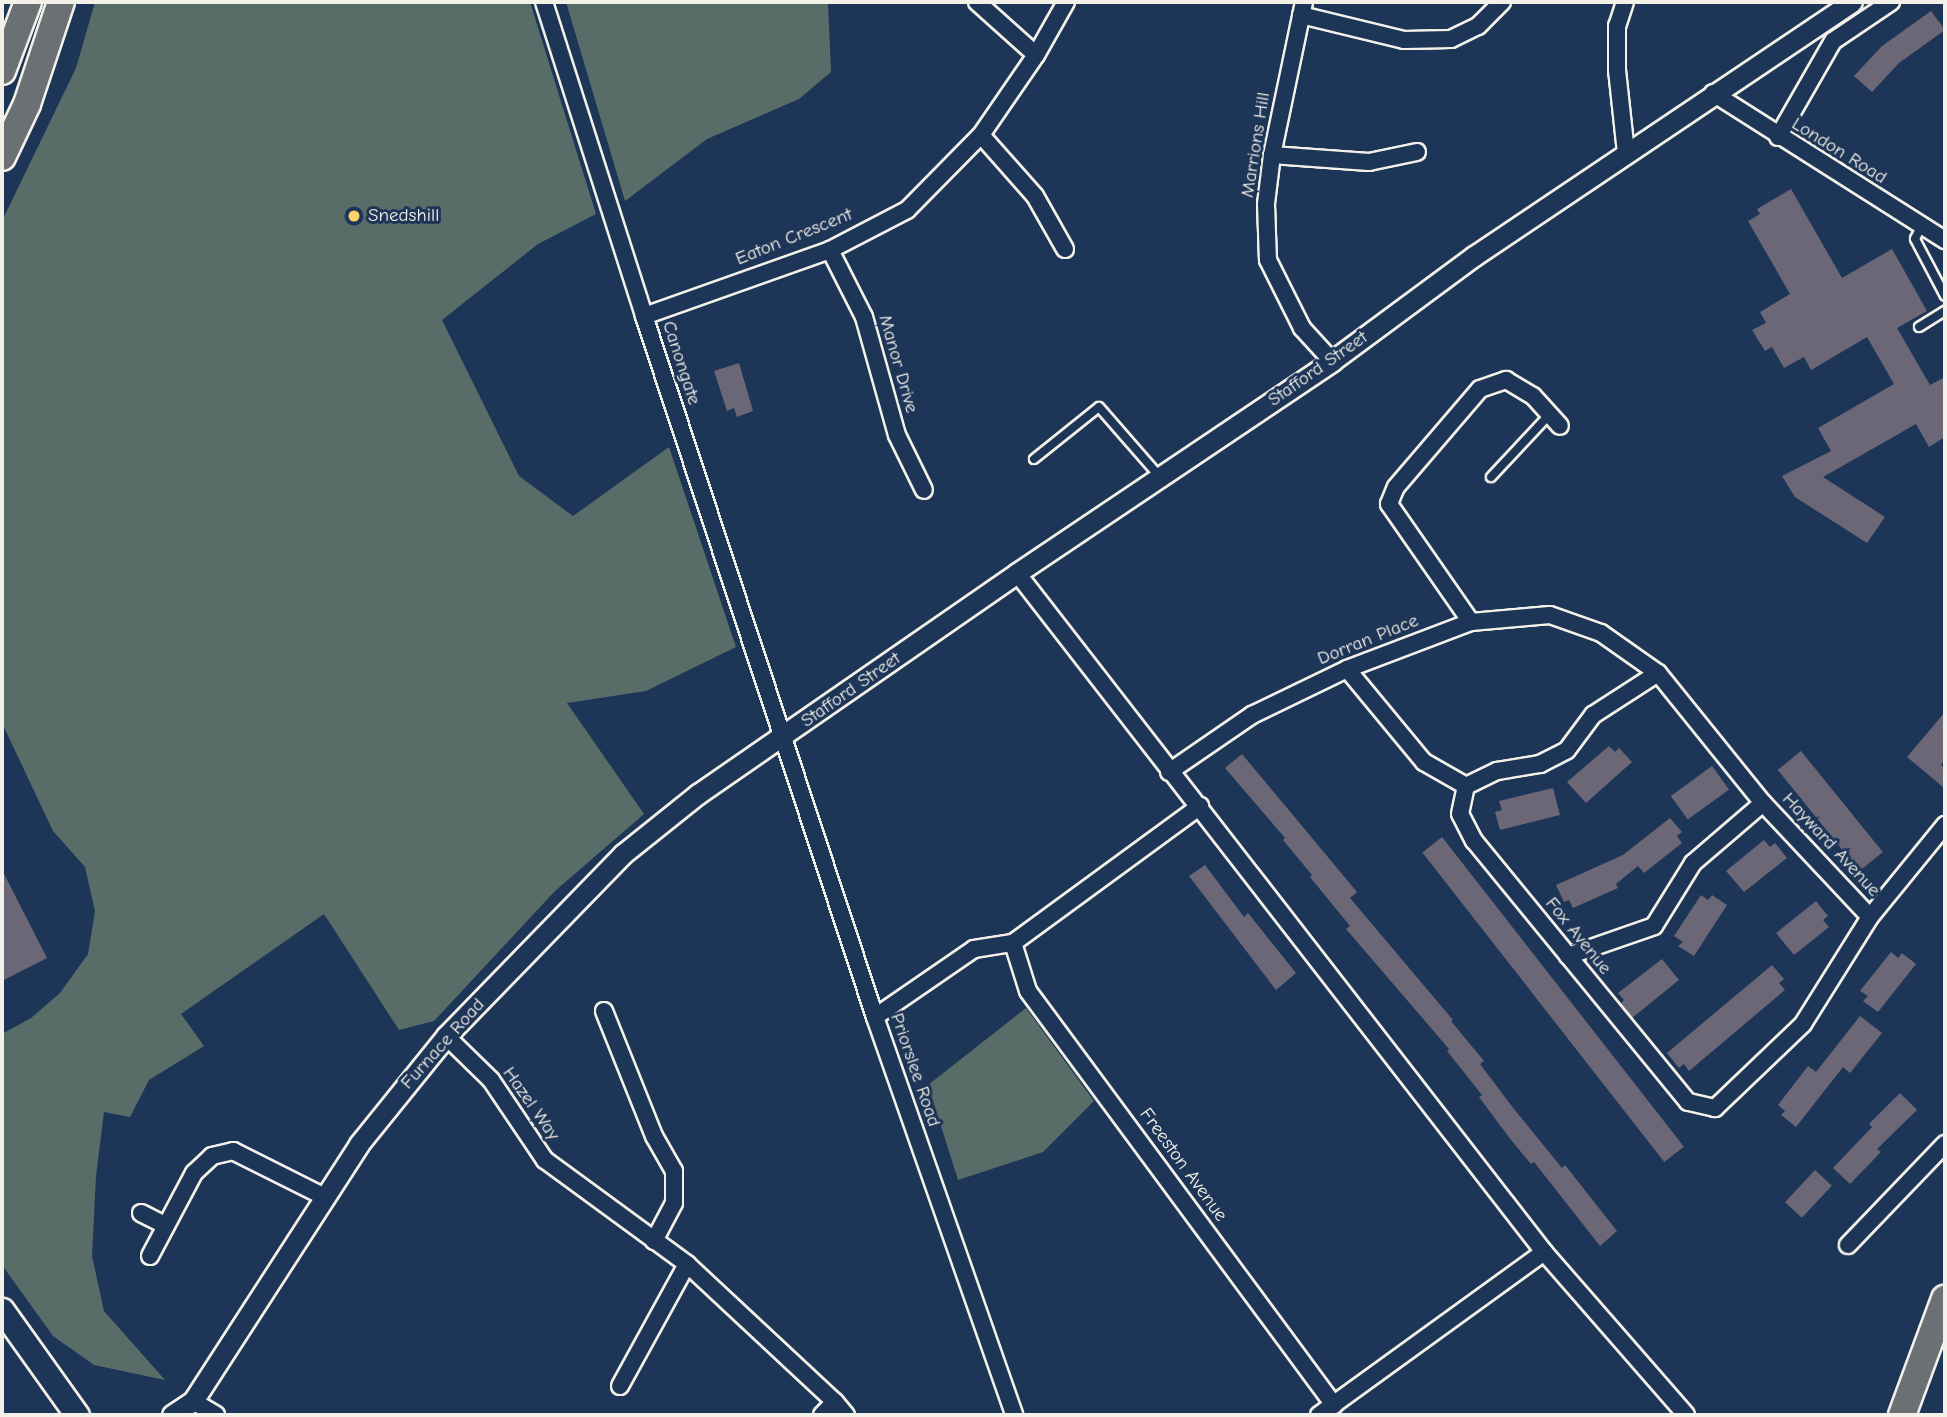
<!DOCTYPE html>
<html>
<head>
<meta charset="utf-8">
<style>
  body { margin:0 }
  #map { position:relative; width:1947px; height:1417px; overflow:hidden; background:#1d3557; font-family:"Comic Neue",sans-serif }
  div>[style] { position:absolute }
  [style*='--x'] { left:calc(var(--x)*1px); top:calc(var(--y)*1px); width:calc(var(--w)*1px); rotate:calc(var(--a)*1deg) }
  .green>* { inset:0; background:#586d68 }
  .building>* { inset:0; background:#6b6776; transform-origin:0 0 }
  .roads { filter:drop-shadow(2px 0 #f4f1e8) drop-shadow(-2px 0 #f4f1e8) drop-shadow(0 2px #f4f1e8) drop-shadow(0 -2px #f4f1e8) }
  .service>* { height:8px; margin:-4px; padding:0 4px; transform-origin:4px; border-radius:4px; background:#1d3557 }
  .minor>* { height:16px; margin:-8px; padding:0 8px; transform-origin:8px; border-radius:8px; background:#1d3557 }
  .tertiary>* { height:19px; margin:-9.5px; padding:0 9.5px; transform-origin:9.5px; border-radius:9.5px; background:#1d3557 }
  .secondary>* { height:23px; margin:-11.5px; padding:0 11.5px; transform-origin:11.5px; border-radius:11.5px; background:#1d3557 }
  .primary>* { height:26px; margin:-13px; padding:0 13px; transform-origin:13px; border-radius:13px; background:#6a7074 }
  .trunk>* { height:26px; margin:-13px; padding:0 13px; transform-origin:13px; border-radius:13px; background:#6a7074 }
  .dots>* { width:19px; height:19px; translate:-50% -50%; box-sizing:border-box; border:4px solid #1d3557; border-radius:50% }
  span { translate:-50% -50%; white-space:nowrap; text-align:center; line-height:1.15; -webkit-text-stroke:6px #1d3557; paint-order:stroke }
  .street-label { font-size:19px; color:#f4f1e8 }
  .poi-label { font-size:19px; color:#f4f1e8 }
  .left { translate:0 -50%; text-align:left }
  .frame { position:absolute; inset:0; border:4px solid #f4f1e8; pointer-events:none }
</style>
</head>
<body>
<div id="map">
  <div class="green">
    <div style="clip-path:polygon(95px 2px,530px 2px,596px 214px,538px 244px,442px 320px,519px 476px,573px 516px,669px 447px,736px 647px,646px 691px,567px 703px,644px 814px,555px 891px,434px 1021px,399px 1030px,324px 914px,181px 1014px,204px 1046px,149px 1080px,130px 1117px,104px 1112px,96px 1176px,92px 1256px,104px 1311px,165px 1380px,94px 1365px,53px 1336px,2px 1265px,2px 1034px,31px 1018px,60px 993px,88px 954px,95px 911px,85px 867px,53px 831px,2px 723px,2px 221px,76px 68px)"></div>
    <div style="clip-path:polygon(566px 2px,828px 2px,831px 72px,799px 99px,707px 139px,625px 201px)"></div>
    <div style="clip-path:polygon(1026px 1008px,1094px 1101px,1043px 1152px,958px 1180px,928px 1085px)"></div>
  </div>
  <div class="building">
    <div style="clip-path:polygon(1931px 11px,1945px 30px,1899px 63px,1872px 92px,1854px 76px,1882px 46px)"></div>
    <div style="clip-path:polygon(1791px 189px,1842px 278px,1892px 249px,1927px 311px,1897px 328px,1930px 385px,1945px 377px,1945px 437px,1929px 447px,1916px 424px,1823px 477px,1885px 517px,1867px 543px,1795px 497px,1782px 476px,1831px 451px,1818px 428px,1894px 384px,1867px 337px,1811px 370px,1804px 357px,1784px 368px,1772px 347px,1765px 351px,1752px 330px,1766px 323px,1760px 312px,1790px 294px,1748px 221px,1760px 214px,1757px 209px)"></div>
    <div style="clip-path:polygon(739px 363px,753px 411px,737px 417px,734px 408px,727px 411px,714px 371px)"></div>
    <div style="clip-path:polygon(1945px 712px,1945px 760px,1941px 765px,1945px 769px,1943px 787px,1907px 757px)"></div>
    <div style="clip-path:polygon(1609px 746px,1615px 752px,1619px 748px,1632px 762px,1586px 803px,1567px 782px)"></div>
    <div style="left:1801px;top:751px;width:130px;height:30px;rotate:51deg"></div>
    <div style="clip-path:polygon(1242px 754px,1357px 892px,1350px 898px,1453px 1020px,1451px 1021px,1484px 1061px,1480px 1064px,1514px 1109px,1562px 1168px,1565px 1165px,1617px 1231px,1600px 1246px,1534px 1162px,1531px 1164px,1511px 1140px,1479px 1097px,1482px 1095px,1447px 1051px,1449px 1049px,1346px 929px,1350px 926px,1310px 877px,1312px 875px,1283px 840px,1285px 838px,1225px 768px)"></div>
    <div style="left:1712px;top:766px;width:29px;height:51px;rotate:54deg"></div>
    <div style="clip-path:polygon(1553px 788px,1560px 815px,1500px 830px,1495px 812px,1502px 810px,1499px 801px)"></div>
    <div style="clip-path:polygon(1670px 818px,1682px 832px,1677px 836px,1682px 843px,1644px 873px,1638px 866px,1616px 884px,1618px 888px,1573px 908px,1569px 900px,1564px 902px,1556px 885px,1623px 855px)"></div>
    <div style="left:1442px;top:837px;width:393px;height:25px;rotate:52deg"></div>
    <div style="clip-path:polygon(1764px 840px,1770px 847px,1775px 843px,1787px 858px,1744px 892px,1726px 871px)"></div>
    <div style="clip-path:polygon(1205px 865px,1244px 917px,1248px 913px,1296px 973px,1276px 990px,1189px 876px)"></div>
    <div style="clip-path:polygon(2px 870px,47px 958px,2px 981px)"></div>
    <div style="clip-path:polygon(1701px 895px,1708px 900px,1712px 895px,1727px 905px,1694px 956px,1678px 946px,1683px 942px,1674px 936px)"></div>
    <div style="clip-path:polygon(1816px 901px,1828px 916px,1823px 920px,1829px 927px,1794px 955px,1776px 933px)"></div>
    <div style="clip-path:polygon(1891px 952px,1898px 958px,1902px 953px,1916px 964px,1878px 1012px,1863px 1001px,1868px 996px,1860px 991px)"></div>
    <div style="clip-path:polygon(1662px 959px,1679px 980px,1632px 1018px,1621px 1003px,1624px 1000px,1618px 993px)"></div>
    <div style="clip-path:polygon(1772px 965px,1784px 979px,1779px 983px,1785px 990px,1689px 1071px,1684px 1064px,1679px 1068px,1667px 1053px)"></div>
    <div style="clip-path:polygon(1860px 1016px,1882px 1033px,1850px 1073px,1843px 1067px,1796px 1127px,1781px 1115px,1785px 1111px,1778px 1105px,1808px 1066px,1816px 1072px)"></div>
    <div style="clip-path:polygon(1900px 1093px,1917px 1110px,1877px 1149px,1881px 1152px,1850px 1184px,1833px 1168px,1872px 1127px,1869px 1124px)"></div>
    <div style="left:1815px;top:1170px;width:23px;height:44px;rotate:43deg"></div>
  </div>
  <div class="roads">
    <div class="service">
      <div style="--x:1921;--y:227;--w:13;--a:117"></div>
      <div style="--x:1915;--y:239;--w:64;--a:62.2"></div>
      <div style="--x:1919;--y:327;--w:31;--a:-32"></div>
      <div style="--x:1034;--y:459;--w:83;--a:-38.7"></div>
      <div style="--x:1099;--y:407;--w:93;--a:48.9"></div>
      <div style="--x:1491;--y:477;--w:86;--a:-46.9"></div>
    </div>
    <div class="minor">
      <div style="--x:544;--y:2;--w:330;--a:72.3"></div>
      <div style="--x:644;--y:316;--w:738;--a:71.76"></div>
      <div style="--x:875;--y:1017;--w:422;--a:70.7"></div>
      <div style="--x:977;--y:2;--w:79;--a:41.9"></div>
      <div style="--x:1304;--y:2;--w:156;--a:101.8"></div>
      <div style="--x:1272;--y:155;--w:49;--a:97"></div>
      <div style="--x:1266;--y:204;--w:56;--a:88"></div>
      <div style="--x:1268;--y:260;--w:76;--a:63.4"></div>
      <div style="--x:1302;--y:328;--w:45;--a:47.7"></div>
      <div style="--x:1625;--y:2;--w:25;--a:108"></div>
      <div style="--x:1617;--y:26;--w:44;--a:90"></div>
      <div style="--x:1617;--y:70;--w:83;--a:83.8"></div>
      <div style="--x:1301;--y:15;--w:106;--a:13.6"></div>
      <div style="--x:1404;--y:40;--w:47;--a:-1.2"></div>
      <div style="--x:1451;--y:39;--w:30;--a:-26"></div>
      <div style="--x:1478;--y:26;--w:34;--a:-45"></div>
      <div style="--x:1713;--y:93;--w:275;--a:32.4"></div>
      <div style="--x:981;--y:135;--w:81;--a:48.5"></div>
      <div style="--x:1035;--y:196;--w:61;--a:60.5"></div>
      <div style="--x:1778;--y:137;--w:111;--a:-60.2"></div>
      <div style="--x:1833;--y:41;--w:70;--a:-33.9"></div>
      <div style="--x:1272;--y:155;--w:97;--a:4.1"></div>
      <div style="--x:1369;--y:162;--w:49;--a:-11.8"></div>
      <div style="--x:830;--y:250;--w:75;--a:63.1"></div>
      <div style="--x:864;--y:317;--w:123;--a:74.4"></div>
      <div style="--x:897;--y:435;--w:61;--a:63.9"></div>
      <div style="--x:644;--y:316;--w:197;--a:-19.5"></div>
      <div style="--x:830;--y:250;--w:87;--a:-27.5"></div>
      <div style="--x:907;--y:210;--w:105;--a:-45.4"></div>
      <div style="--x:981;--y:135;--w:97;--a:-55.5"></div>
      <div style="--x:1036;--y:55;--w:61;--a:-60.5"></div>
      <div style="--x:1017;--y:573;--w:860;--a:52.18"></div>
      <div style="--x:1544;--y:1252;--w:216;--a:48.9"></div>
      <div style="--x:1471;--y:622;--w:144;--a:-124.8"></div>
      <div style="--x:1389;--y:504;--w:18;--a:-68"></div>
      <div style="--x:1396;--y:487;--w:129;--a:-49.4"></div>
      <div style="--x:1480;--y:389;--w:28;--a:-19"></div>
      <div style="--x:1506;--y:380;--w:31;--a:31"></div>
      <div style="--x:1533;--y:396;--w:40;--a:48"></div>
      <div style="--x:1347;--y:669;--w:121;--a:50.4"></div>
      <div style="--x:1424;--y:762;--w:48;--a:29.7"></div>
      <div style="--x:1466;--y:786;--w:34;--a:-26"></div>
      <div style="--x:1497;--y:771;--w:44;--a:-9.2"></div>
      <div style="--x:1540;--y:764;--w:30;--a:-27"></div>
      <div style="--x:1567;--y:750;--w:44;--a:-53.4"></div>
      <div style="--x:1593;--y:715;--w:77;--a:-32.9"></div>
      <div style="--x:1169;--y:772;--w:101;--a:-34.5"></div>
      <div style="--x:1252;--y:715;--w:106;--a:-25.8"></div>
      <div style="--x:1347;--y:669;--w:133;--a:-20.8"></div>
      <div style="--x:1471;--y:622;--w:79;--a:-5.1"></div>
      <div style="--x:1550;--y:615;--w:54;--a:19.4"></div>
      <div style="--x:1601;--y:633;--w:70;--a:35.1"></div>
      <div style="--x:1658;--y:673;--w:167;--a:51.1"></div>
      <div style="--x:1763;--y:803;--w:156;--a:46.8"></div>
      <div style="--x:1870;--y:917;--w:126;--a:122.1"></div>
      <div style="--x:1803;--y:1024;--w:122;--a:136.3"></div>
      <div style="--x:1715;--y:1108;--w:28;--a:-167"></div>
      <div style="--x:1688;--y:1102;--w:338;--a:-129.3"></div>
      <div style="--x:1474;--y:841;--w:30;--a:-117"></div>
      <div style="--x:1460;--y:814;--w:29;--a:-78"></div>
      <div style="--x:1870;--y:917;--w:119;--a:-50.8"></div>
      <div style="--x:1013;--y:943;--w:50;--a:72.6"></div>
      <div style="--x:1028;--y:991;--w:515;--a:53.53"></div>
      <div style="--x:1568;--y:956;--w:91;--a:-19.2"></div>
      <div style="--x:1654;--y:926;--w:74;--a:-58.2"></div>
      <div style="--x:1693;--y:863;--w:92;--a:-40.6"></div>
      <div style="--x:604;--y:1011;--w:135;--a:68.2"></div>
      <div style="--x:654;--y:1136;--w:40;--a:60.3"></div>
      <div style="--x:674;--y:1171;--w:32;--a:90"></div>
      <div style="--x:674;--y:1203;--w:43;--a:117.8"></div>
      <div style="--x:875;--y:1017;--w:120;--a:-34.5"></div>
      <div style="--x:974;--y:949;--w:39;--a:-9"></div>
      <div style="--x:1013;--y:943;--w:232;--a:-36.2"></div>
      <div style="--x:446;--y:1036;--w:63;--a:44.4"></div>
      <div style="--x:491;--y:1080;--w:97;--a:56"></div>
      <div style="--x:545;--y:1160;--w:176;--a:36.2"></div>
      <div style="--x:687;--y:1264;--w:202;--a:43"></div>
      <div style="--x:141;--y:1213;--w:28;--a:27"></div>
      <div style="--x:1848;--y:1245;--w:140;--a:-46.2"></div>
      <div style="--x:150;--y:1256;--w:94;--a:-62.1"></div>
      <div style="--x:194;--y:1173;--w:25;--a:-43"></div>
      <div style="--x:212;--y:1156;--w:22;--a:-13"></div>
      <div style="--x:233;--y:1151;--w:103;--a:26.6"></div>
      <div style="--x:620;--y:1386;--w:139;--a:-61.2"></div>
      <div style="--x:193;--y:1401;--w:27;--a:31"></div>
      <div style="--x:822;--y:1415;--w:18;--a:-45"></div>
      <div style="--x:835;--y:1402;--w:17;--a:50"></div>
      <div style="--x:1319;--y:1415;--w:278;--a:-35.9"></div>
    </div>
    <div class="tertiary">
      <div style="--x:172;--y:1415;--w:25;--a:-34"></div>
      <div style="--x:193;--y:1401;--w:306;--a:-57.1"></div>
      <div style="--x:359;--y:1144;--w:139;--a:-51.1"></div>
      <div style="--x:446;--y:1036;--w:254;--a:-45.8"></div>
      <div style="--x:623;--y:854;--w:96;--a:-38.7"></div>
      <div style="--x:698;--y:794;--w:388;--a:-34.7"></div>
      <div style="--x:1017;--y:573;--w:380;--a:-33.9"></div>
      <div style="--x:1332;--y:361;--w:177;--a:-36.5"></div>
      <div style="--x:1474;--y:256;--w:455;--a:-33.9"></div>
    </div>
    <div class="secondary">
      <div style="--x:2;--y:1310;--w:129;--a:54.5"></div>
    </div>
    <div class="primary">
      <div style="--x:1902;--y:1415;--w:124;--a:-69.7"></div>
    </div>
    <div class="trunk">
      <div style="--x:2;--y:71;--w:74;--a:-69.4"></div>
      <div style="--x:2;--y:157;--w:59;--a:-64.7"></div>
      <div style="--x:27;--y:104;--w:108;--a:-71.6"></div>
    </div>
  </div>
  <div class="dots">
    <div style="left:354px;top:216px;background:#ffd166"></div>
  </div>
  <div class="street-label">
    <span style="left:1256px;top:145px;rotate:-81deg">Marrions Hill</span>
    <span style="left:1839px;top:151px;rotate:32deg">London Road</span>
    <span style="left:794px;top:237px;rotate:-22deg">Eaton Crescent</span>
    <span style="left:681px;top:363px;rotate:72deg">Canongate</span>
    <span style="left:898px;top:364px;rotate:74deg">Manor Drive</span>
    <span style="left:1318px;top:369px;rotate:-35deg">Stafford Street</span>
    <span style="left:1368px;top:640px;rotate:-22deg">Dorran Place</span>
    <span style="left:851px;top:690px;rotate:-35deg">Stafford Street</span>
    <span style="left:1831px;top:845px;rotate:47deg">Hayward Avenue</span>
    <span style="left:1578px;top:936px;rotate:51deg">Fox Avenue</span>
    <span style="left:443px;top:1044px;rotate:-48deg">Furnace Road</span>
    <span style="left:915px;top:1070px;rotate:71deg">Priorslee Road</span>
    <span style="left:531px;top:1104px;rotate:55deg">Hazel Way</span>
    <span style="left:1183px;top:1165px;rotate:54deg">Freeston Avenue</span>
  </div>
  <div class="poi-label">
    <span class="left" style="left:368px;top:216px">Snedshill</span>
  </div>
  <div class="frame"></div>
</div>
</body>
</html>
